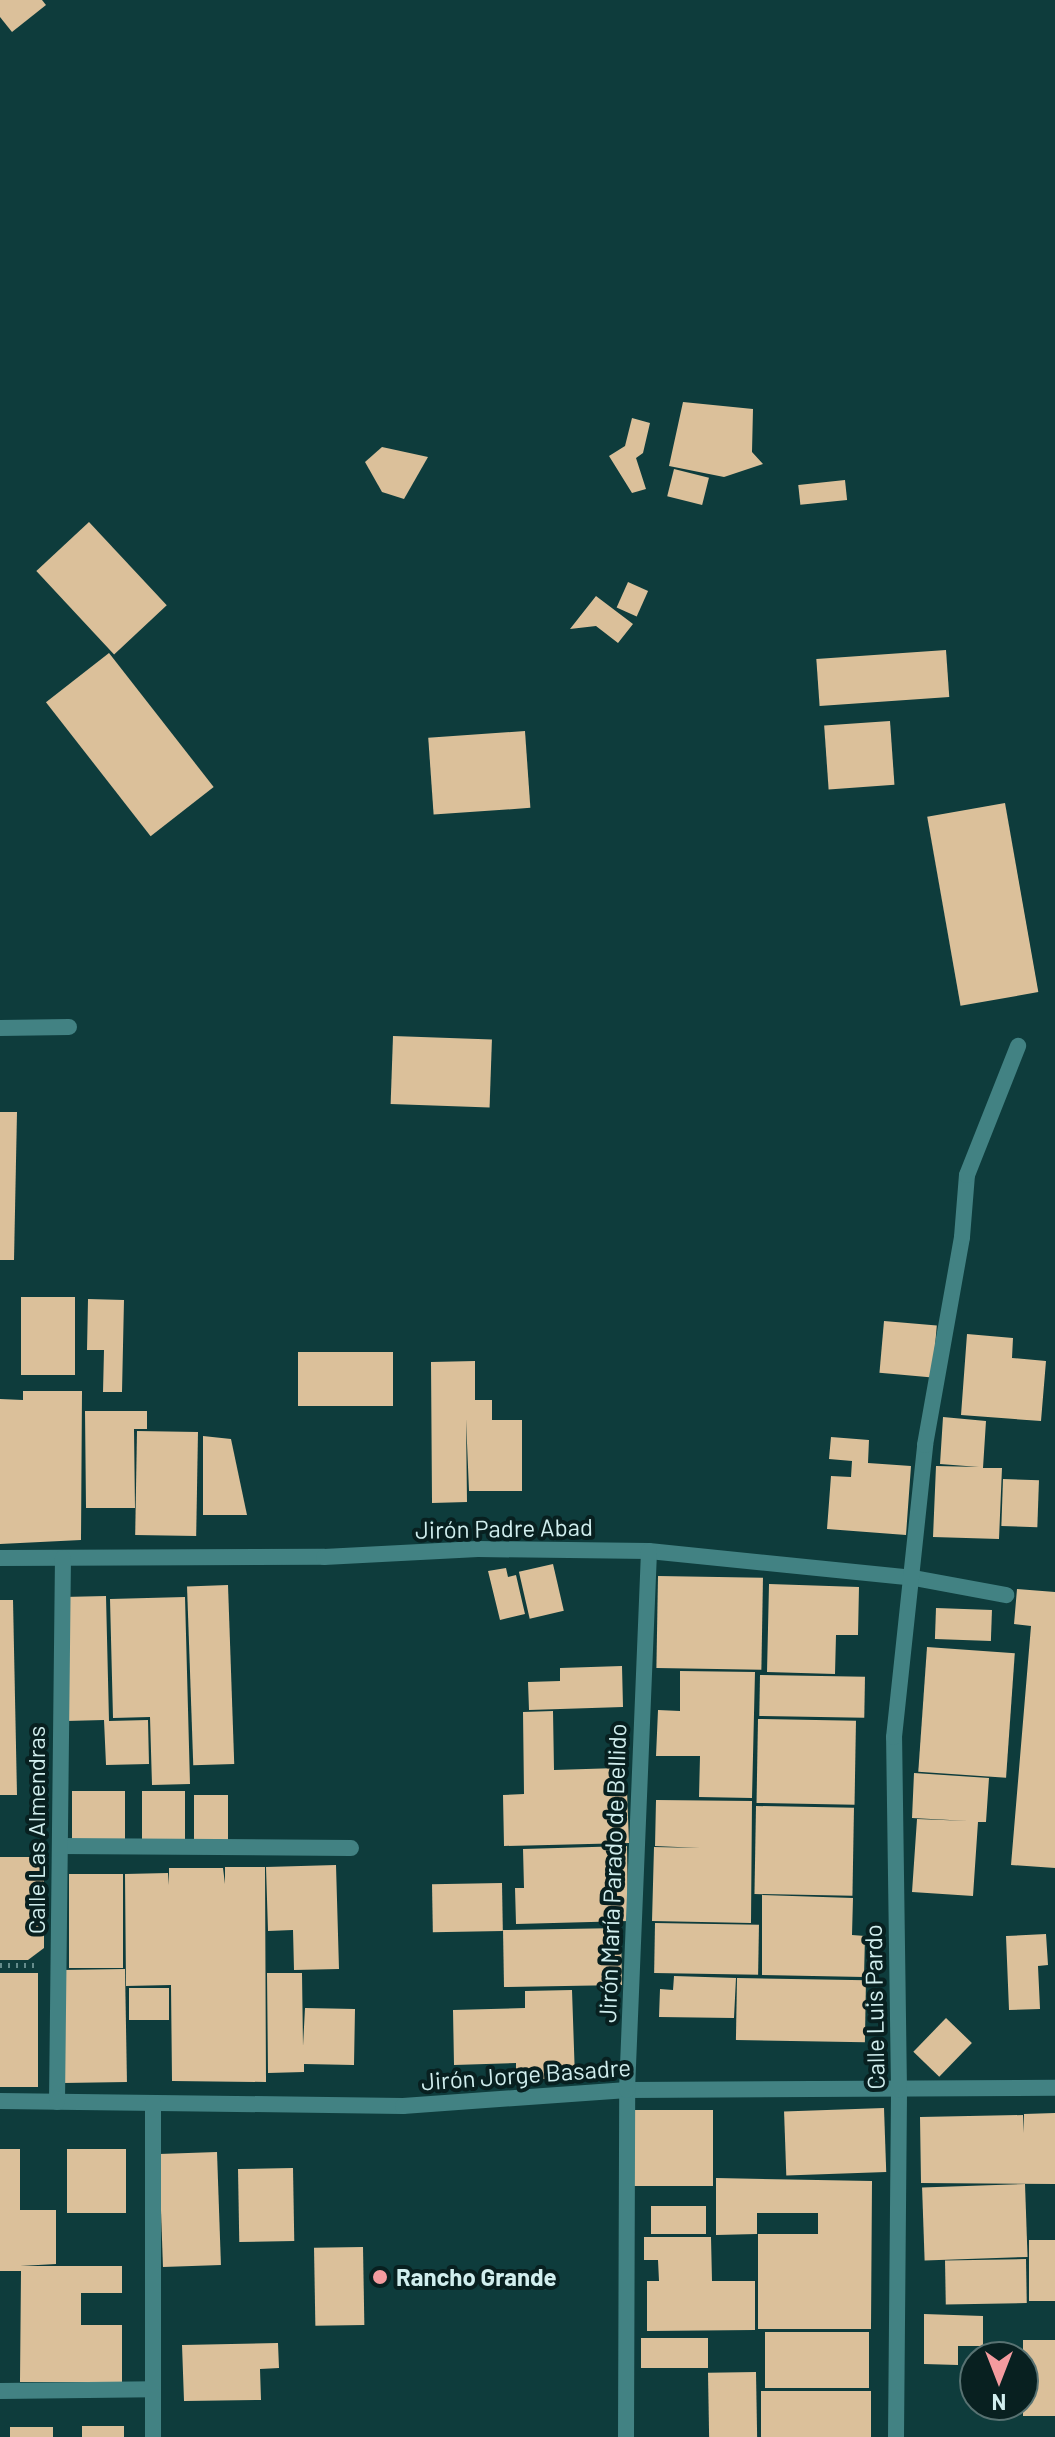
<!DOCTYPE html>
<html>
<head>
<meta charset="utf-8">
<style>
  body { margin:0 }
  #map { position:relative; width:1055px; height:2437px; overflow:hidden; background:#0e3c3c; font-family:Barlow,sans-serif }
  div>[style] { position:absolute }
  [style*='--x'] { left:calc(var(--x)*1px); top:calc(var(--y)*1px); width:calc(var(--w)*1px); rotate:calc(var(--a)*1deg) }
  .building>* { inset:0; background:#dbc09a; transform-origin:0 0 }
  .path>* { height:5px; margin-top:-2.5px; transform-origin:0; background:repeating-linear-gradient(90deg,#658c8c 0 2px,transparent 0 8px) }
  .minor>* { height:16px; margin:-8px; padding:0 8px; transform-origin:8px; border-radius:8px; background:#428283 }
  .dots>* { width:22px; height:22px; translate:-50% -50%; box-sizing:border-box; border:4px solid #082020; border-radius:50% }
  span { translate:-50% -50%; white-space:nowrap; text-align:center; line-height:1.15; -webkit-text-stroke:8px #082020; paint-order:stroke }
  .street-label { font-size:24px; color:#d1eeee }
  .poi-label { font-size:24px; color:#d1eeee; font-weight:700 }
  .left { translate:0 -50%; text-align:left }
  .north { position:absolute; left:959px; top:2341px; width:80px; height:80px; box-sizing:border-box; background:#082020; border:2px solid #587272; border-radius:50%; rotate:180deg; font-size:22px; font-weight:700; line-height:32px; text-align:center; color:#d1eeee }
  .north::after { content:''; display:block; margin:auto; width:28px; height:36px; background:#f49b9f; clip-path:polygon(50% 0,100% 100%,50% 72%,0 100%) }
</style>
</head>
<body>
<div id="map">
  <div class="building">
    <div style="clip-path:polygon(0 0,42px 0,46px 5px,12px 32px,0 17px)"></div>
    <div style="clip-path:polygon(683px 402px,753px 409px,752px 452px,763px 464px,724px 477px,669px 466px)"></div>
    <div style="clip-path:polygon(632px 418px,650px 423px,643px 453px,636px 458px,646px 489px,632px 493px,609px 456px,625px 446px)"></div>
    <div style="clip-path:polygon(382px 447px,428px 457px,404px 499px,382px 492px,365px 462px)"></div>
    <div style="left:674px;top:469px;width:36px;height:28px;rotate:14deg"></div>
    <div style="left:845px;top:480px;width:20px;height:47px;rotate:84deg"></div>
    <div style="left:89px;top:522px;width:114px;height:72px;rotate:47deg"></div>
    <div style="left:628px;top:582px;width:22px;height:28px;rotate:24deg"></div>
    <div style="clip-path:polygon(596px 596px,633px 624px,618px 643px,596px 626px,570px 629px)"></div>
    <div style="left:946px;top:650px;width:47px;height:130px;rotate:86deg"></div>
    <div style="left:109px;top:653px;width:170px;height:80px;rotate:52deg"></div>
    <div style="left:890px;top:721px;width:64px;height:66px;rotate:86deg"></div>
    <div style="left:525px;top:731px;width:77px;height:97px;rotate:86deg"></div>
    <div style="left:1005px;top:803px;width:192px;height:79px;rotate:80deg"></div>
    <div style="left:393px;top:1036px;width:99px;height:68px;rotate:2deg"></div>
    <div style="clip-path:polygon(0 1112px,17px 1112px,14px 1260px,0 1260px)"></div>
    <div style="left:21px;top:1297px;width:54px;height:78px"></div>
    <div style="clip-path:polygon(88px 1299px,124px 1300px,122px 1392px,103px 1392px,104px 1350px,87px 1350px)"></div>
    <div style="left:884px;top:1321px;width:53px;height:52px;rotate:5deg"></div>
    <div style="clip-path:polygon(967px 1334px,1013px 1338px,1012px 1358px,1046px 1361px,1041px 1421px,961px 1415px)"></div>
    <div style="left:298px;top:1352px;width:95px;height:54px"></div>
    <div style="clip-path:polygon(475px 1361px,475px 1400px,492px 1400px,492px 1420px,522px 1420px,522px 1491px,469px 1491px,466px 1419px,467px 1502px,432px 1503px,431px 1362px)"></div>
    <div style="clip-path:polygon(23px 1391px,82px 1391px,81px 1540px,0 1544px,0 1399px,23px 1400px)"></div>
    <div style="clip-path:polygon(85px 1411px,147px 1411px,147px 1429px,134px 1429px,135px 1508px,86px 1508px)"></div>
    <div style="clip-path:polygon(943px 1417px,986px 1421px,983px 1468px,1002px 1468px,999px 1539px,933px 1537px,936px 1466px,979px 1467px,940px 1464px)"></div>
    <div style="left:137px;top:1431px;width:61px;height:104px;rotate:1deg"></div>
    <div style="clip-path:polygon(203px 1436px,231px 1439px,247px 1515px,203px 1515px)"></div>
    <div style="clip-path:polygon(831px 1437px,869px 1440px,868px 1463px,911px 1466px,906px 1535px,827px 1529px,831px 1476px,851px 1477px,852px 1461px,829px 1459px)"></div>
    <div style="left:1003px;top:1479px;width:36px;height:47px;rotate:2deg"></div>
    <div style="left:553px;top:1564px;width:48px;height:35px;rotate:77deg"></div>
    <div style="clip-path:polygon(506px 1568px,508px 1577px,516px 1575px,525px 1614px,500px 1620px,488px 1571px)"></div>
    <div style="left:658px;top:1576px;width:105px;height:92px;rotate:1deg"></div>
    <div style="clip-path:polygon(769px 1584px,859px 1587px,858px 1635px,836px 1635px,835px 1674px,767px 1672px)"></div>
    <div style="left:228px;top:1585px;width:179px;height:41px;rotate:88deg"></div>
    <div style="clip-path:polygon(1017px 1589px,1055px 1592px,1055px 1868px,1011px 1865px,1031px 1626px,1014px 1624px)"></div>
    <div style="clip-path:polygon(106px 1596px,109px 1721px,148px 1720px,149px 1764px,106px 1765px,104px 1720px,66px 1721px,63px 1597px)"></div>
    <div style="clip-path:polygon(185px 1597px,190px 1784px,152px 1785px,150px 1717px,113px 1718px,110px 1599px)"></div>
    <div style="clip-path:polygon(0 1600px,13px 1600px,17px 1795px,0 1795px)"></div>
    <div style="left:936px;top:1608px;width:56px;height:31px;rotate:2deg"></div>
    <div style="left:927px;top:1647px;width:88px;height:125px;rotate:4deg"></div>
    <div style="clip-path:polygon(622px 1666px,623px 1707px,529px 1710px,528px 1682px,560px 1681px,560px 1668px)"></div>
    <div style="clip-path:polygon(680px 1671px,755px 1672px,752px 1798px,699px 1797px,700px 1756px,656px 1756px,658px 1710px,680px 1711px)"></div>
    <div style="left:760px;top:1675px;width:105px;height:41px;rotate:1deg"></div>
    <div style="clip-path:polygon(553px 1711px,554px 1770px,618px 1768px,618px 1791px,627px 1791px,629px 1843px,504px 1846px,503px 1795px,524px 1794px,523px 1712px)"></div>
    <div style="left:758px;top:1719px;width:98px;height:84px;rotate:1deg"></div>
    <div style="clip-path:polygon(914px 1773px,989px 1778px,986px 1822px,978px 1822px,973px 1896px,912px 1892px,917px 1819px,969px 1821px,912px 1818px)"></div>
    <div style="left:72px;top:1791px;width:53px;height:52px"></div>
    <div style="left:142px;top:1791px;width:43px;height:52px"></div>
    <div style="left:194px;top:1795px;width:34px;height:48px"></div>
    <div style="clip-path:polygon(656px 1800px,752px 1801px,751px 1923px,652px 1921px,654px 1847px,700px 1848px,655px 1846px)"></div>
    <div style="left:756px;top:1806px;width:98px;height:88px;rotate:1deg"></div>
    <div style="clip-path:polygon(627px 1846px,628px 1921px,516px 1924px,515px 1888px,524px 1888px,523px 1849px)"></div>
    <div style="clip-path:polygon(0 1857px,44px 1857px,44px 1948px,28px 1960px,0 1960px)"></div>
    <div style="clip-path:polygon(336px 1865px,339px 1969px,294px 1970px,293px 1930px,268px 1931px,266px 1867px)"></div>
    <div style="clip-path:polygon(225px 1867px,265px 1867px,266px 2082px,172px 2081px,171px 1985px,126px 1986px,125px 1874px,168px 1873px,169px 1885px,169px 1868px,223px 1868px,225px 1884px)"></div>
    <div style="left:69px;top:1874px;width:54px;height:94px"></div>
    <div style="left:502px;top:1883px;width:48px;height:70px;rotate:89deg"></div>
    <div style="clip-path:polygon(762px 1895px,853px 1898px,852px 1935px,865px 1936px,864px 1977px,762px 1975px)"></div>
    <div style="left:655px;top:1923px;width:104px;height:50px;rotate:1deg"></div>
    <div style="left:621px;top:1928px;width:57px;height:118px;rotate:89deg"></div>
    <div style="clip-path:polygon(1046px 1934px,1048px 1965px,1038px 1966px,1040px 2009px,1009px 2010px,1006px 1936px)"></div>
    <div style="left:125px;top:1969px;width:113px;height:64px;rotate:89deg"></div>
    <div style="left:0;top:1973px;width:38px;height:114px"></div>
    <div style="clip-path:polygon(267px 1973px,302px 1973px,303px 2046px,305px 2008px,355px 2009px,354px 2065px,304px 2064px,304px 2072px,268px 2073px)"></div>
    <div style="clip-path:polygon(674px 1976px,736px 1978px,734px 2018px,659px 2017px,660px 1989px,673px 1990px)"></div>
    <div style="left:737px;top:1978px;width:129px;height:62px;rotate:1deg"></div>
    <div style="left:129px;top:1988px;width:40px;height:32px"></div>
    <div style="clip-path:polygon(572px 1990px,575px 2078px,516px 2080px,516px 2063px,454px 2065px,453px 2010px,525px 2008px,525px 1991px)"></div>
    <div style="left:946px;top:2018px;width:36px;height:47px;rotate:44deg"></div>
    <div style="left:884px;top:2108px;width:64px;height:100px;rotate:88deg"></div>
    <div style="left:632px;top:2110px;width:81px;height:76px"></div>
    <div style="clip-path:polygon(1055px 2113px,1055px 2184px,921px 2183px,920px 2117px,1023px 2115px,1024px 2133px,1024px 2114px)"></div>
    <div style="clip-path:polygon(0 2149px,20px 2149px,20px 2210px,56px 2210px,56px 2264px,20px 2266px,122px 2266px,122px 2293px,81px 2293px,81px 2325px,122px 2325px,122px 2382px,20px 2382px,21px 2271px,0 2271px)"></div>
    <div style="left:67px;top:2149px;width:59px;height:64px"></div>
    <div style="left:217px;top:2152px;width:113px;height:58px;rotate:88deg"></div>
    <div style="left:293px;top:2168px;width:73px;height:55px;rotate:89deg"></div>
    <div style="clip-path:polygon(716px 2178px,872px 2181px,871px 2329px,758px 2329px,758px 2234px,818px 2234px,818px 2213px,757px 2213px,757px 2234px,716px 2235px)"></div>
    <div style="left:1025px;top:2184px;width:73px;height:103px;rotate:88deg"></div>
    <div style="left:706px;top:2206px;width:28px;height:55px;rotate:90deg"></div>
    <div style="clip-path:polygon(644px 2237px,711px 2237px,712px 2281px,755px 2281px,755px 2330px,647px 2331px,647px 2281px,659px 2281px,658px 2260px,644px 2260px)"></div>
    <div style="left:1055px;top:2240px;width:61px;height:26px;rotate:90deg"></div>
    <div style="left:363px;top:2247px;width:78px;height:49px;rotate:89deg"></div>
    <div style="left:1026px;top:2259px;width:44px;height:81px;rotate:89deg"></div>
    <div style="clip-path:polygon(924px 2314px,983px 2316px,983px 2346px,958px 2346px,958px 2365px,924px 2364px)"></div>
    <div style="left:765px;top:2332px;width:104px;height:56px"></div>
    <div style="left:641px;top:2338px;width:67px;height:30px"></div>
    <div style="left:1055px;top:2340px;width:76px;height:32px;rotate:90deg"></div>
    <div style="clip-path:polygon(278px 2343px,279px 2368px,260px 2369px,261px 2400px,184px 2401px,182px 2345px)"></div>
    <div style="left:756px;top:2372px;width:65px;height:48px;rotate:89deg"></div>
    <div style="left:761px;top:2391px;width:110px;height:46px"></div>
    <div style="left:82px;top:2426px;width:42px;height:11px"></div>
    <div style="left:10px;top:2427px;width:43px;height:10px"></div>
  </div>
  <div class="path">
    <div style="--x:0;--y:1965;--w:35;--a:0"></div>
  </div>
  <div class="minor">
    <div style="--x:0;--y:1028;--w:69;--a:-0.8"></div>
    <div style="--x:0;--y:1558;--w:324;--a:-0.2"></div>
    <div style="--x:324;--y:1557;--w:154;--a:-3"></div>
    <div style="--x:478;--y:1549;--w:171;--a:0.7"></div>
    <div style="--x:649;--y:1551;--w:266;--a:5.8"></div>
    <div style="--x:914;--y:1578;--w:94;--a:10.5"></div>
    <div style="--x:60;--y:1846;--w:291;--a:0.4"></div>
    <div style="--x:0;--y:2101;--w:403;--a:0.7"></div>
    <div style="--x:403;--y:2106;--w:225;--a:-4.1"></div>
    <div style="--x:627;--y:2090;--w:428;--a:-0.3"></div>
    <div style="--x:57;--y:2102;--w:544;--a:-89.37"></div>
    <div style="--x:0;--y:2391;--w:153;--a:-0.7"></div>
    <div style="--x:153;--y:2437;--w:334;--a:-90"></div>
    <div style="--x:626;--y:2437;--w:347;--a:-89.8"></div>
    <div style="--x:627;--y:2090;--w:539;--a:-87.66"></div>
    <div style="--x:896;--y:2437;--w:347;--a:-89.5"></div>
    <div style="--x:899;--y:2090;--w:353;--a:-90.8"></div>
    <div style="--x:894;--y:1737;--w:294;--a:-83.9"></div>
    <div style="--x:925;--y:1445;--w:211;--a:-79.9"></div>
    <div style="--x:962;--y:1237;--w:62;--a:-85.4"></div>
    <div style="--x:967;--y:1175;--w:139;--a:-68.4"></div>
  </div>
  <div class="dots">
    <div style="left:380px;top:2277px;background:#f49b9f"></div>
  </div>
  <div class="street-label">
    <span style="left:504px;top:1528px;rotate:-1deg">Jirón Padre Abad</span>
    <span style="left:36px;top:1830px;rotate:-90deg">Calle Las Almendras</span>
    <span style="left:612px;top:1873px;rotate:-88deg">Jirón María Parado de Bellido</span>
    <span style="left:874px;top:2007px;rotate:-91deg">Calle Luis Pardo</span>
    <span style="left:526px;top:2074px;rotate:-4deg">Jirón Jorge Basadre</span>
  </div>
  <div class="poi-label">
    <span class="left" style="left:396px;top:2277px">Rancho Grande</span>
  </div>
  <div class="north">N</div>
</div>
</body>
</html>
